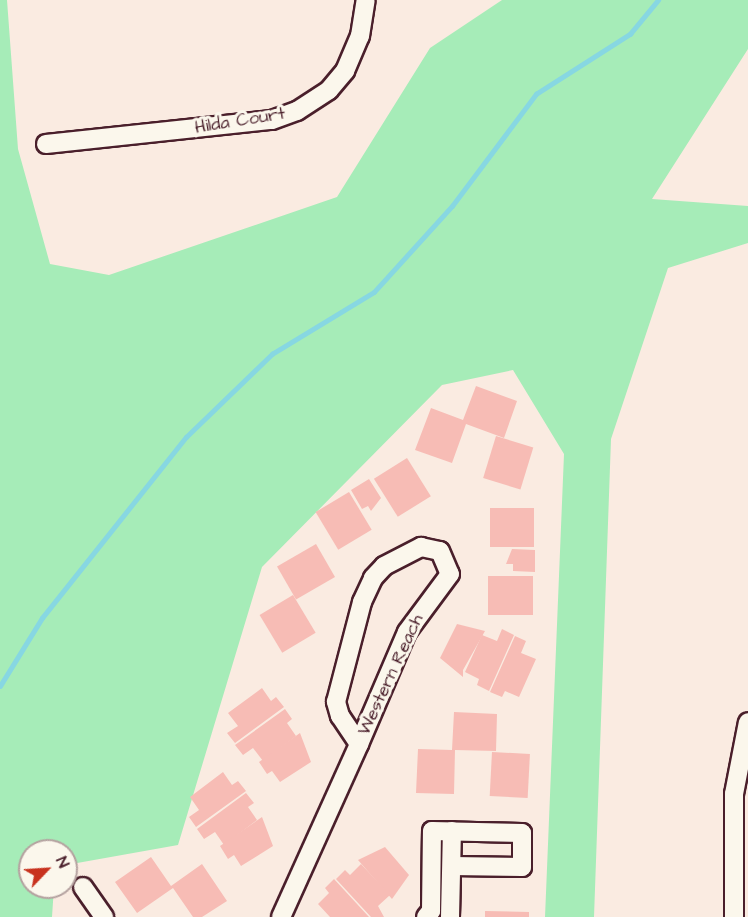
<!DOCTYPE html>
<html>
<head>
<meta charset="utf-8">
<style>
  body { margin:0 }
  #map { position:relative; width:748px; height:917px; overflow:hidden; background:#faebe1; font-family:"Architects Daughter",sans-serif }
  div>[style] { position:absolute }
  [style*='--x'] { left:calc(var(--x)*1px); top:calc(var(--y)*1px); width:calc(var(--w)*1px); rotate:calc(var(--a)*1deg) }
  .green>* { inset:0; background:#a6ecb8 }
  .stream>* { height:4.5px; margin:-2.25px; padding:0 2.25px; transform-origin:2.25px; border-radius:2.25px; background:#87d7e2 }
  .building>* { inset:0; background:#f7bcb5; transform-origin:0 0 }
  .roads { filter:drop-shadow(2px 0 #4a1f2b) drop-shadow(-2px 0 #4a1f2b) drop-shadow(0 2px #4a1f2b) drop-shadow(0 -2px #4a1f2b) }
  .minor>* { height:18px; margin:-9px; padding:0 9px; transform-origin:9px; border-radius:9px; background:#fbf7ec }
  span { translate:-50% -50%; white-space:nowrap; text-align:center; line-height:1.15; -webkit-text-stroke:6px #fbf7ec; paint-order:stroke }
  .street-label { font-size:18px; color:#4a1f2b }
  .north { position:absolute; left:18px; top:839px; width:60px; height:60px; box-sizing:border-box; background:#fbf7ec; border:2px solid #b4a19f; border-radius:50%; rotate:65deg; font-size:16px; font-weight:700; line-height:24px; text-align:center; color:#4a1f2b }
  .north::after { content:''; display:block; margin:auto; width:21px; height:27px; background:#c8321e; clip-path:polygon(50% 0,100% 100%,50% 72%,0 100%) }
</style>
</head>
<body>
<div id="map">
  <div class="green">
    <div style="clip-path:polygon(0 0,7px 0,18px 149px,50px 264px,109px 275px,337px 197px,430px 48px,502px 0,748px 0,748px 49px,652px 199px,748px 206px,748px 243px,668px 268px,611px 439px,594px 917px,545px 917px,564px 454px,513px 370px,442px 385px,262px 567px,178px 845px,66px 865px,66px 851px,30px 851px,30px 887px,54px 887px,52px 917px,0 917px)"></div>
  </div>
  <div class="stream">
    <div style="--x:0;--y:686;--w:80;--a:-58.3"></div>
    <div style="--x:42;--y:618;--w:231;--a:-51.5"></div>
    <div style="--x:186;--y:437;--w:120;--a:-44"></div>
    <div style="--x:272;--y:354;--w:119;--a:-31.3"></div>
    <div style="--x:374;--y:292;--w:116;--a:-47.8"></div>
    <div style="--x:452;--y:206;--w:140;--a:-53.1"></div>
    <div style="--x:536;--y:94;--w:112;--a:-32.6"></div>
    <div style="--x:630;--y:34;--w:44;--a:-50.5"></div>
  </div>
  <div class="building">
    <div style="clip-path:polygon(476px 386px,517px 401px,504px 438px,466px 424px,452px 463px,415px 450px,431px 408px,463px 420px)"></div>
    <div style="left:496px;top:436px;width:39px;height:44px;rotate:17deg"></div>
    <div style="left:407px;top:458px;width:45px;height:39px;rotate:58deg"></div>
    <div style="clip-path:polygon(369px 479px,381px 498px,371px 511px,368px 506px,362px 509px,351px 490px)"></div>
    <div style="left:349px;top:492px;width:44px;height:39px;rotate:59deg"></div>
    <div style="left:490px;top:508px;width:44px;height:39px"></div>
    <div style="left:316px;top:544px;width:38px;height:45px;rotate:60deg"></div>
    <div style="clip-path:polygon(512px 549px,535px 550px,535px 572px,513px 571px,513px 564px,506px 564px)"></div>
    <div style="left:488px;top:576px;width:45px;height:39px"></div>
    <div style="left:293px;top:595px;width:44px;height:39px;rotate:59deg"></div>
    <div style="clip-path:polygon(457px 624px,485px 631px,463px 670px,463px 677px,440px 658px)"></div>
    <div style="clip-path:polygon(502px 629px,514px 635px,489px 691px,477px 685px,479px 679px,465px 672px,482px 635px,497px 641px)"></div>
    <div style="clip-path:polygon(515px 636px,526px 641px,521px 653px,536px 659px,519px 697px,505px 691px,502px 697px,490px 692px)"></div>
    <div style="clip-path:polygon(262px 688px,271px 701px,276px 697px,284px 707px,235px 743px,227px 733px,238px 726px,228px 713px)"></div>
    <div style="clip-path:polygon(285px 709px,292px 719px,287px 723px,296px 736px,263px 761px,253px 748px,243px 755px,235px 745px)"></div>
    <div style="clip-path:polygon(454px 712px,497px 714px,496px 751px,455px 750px,454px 794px,416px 793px,418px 749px,452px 750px)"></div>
    <div style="clip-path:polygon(300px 733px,311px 762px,280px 782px,272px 771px,267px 774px,259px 762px)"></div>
    <div style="left:492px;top:752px;width:38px;height:44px;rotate:3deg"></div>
    <div style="clip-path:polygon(223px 772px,232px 785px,238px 781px,246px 791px,196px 827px,189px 817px,199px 810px,190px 797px)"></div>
    <div style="clip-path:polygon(246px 793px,254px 803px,248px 807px,257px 820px,224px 845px,215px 832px,204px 839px,197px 829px)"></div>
    <div style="clip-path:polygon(262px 817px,273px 846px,241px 866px,234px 855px,228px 859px,220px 846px)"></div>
    <div style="clip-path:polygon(385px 847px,409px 875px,392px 899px,358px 860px)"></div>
    <div style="clip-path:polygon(151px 857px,171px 886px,202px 864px,227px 901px,202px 917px,193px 917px,173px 888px,137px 913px,115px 882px)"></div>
    <div style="clip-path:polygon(361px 864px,390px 895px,378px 906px,384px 917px,371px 917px,336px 879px,345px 870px,350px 875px)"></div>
    <div style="clip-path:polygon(334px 879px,369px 917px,330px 917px,318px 904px,329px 893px,325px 888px)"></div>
    <div style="clip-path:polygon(485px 911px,529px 912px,529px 917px,485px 917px)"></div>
  </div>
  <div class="roads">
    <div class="minor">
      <div style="--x:46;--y:144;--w:227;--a:-6.1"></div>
      <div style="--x:272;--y:120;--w:27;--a:-20"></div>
      <div style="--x:297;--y:111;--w:38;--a:-33"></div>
      <div style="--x:329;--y:90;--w:25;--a:-50"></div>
      <div style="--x:345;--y:71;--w:38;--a:-67"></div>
      <div style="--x:360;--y:36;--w:36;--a:-81"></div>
      <div style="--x:421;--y:547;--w:19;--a:12"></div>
      <div style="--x:440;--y:551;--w:25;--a:67"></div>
      <div style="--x:450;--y:574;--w:72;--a:126.6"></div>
      <div style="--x:407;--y:632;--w:122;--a:113.2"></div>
      <div style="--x:359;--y:744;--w:34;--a:-124"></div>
      <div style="--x:340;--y:716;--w:15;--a:-106"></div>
      <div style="--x:336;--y:702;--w:103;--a:-75.4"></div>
      <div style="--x:362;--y:602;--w:26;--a:-65"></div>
      <div style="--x:373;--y:578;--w:16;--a:-47"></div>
      <div style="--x:384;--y:566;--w:42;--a:-27.2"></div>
      <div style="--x:83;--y:887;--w:37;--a:55"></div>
      <div style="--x:281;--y:917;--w:190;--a:-65.7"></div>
      <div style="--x:426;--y:917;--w:8;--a:-50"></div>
      <div style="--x:431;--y:911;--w:80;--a:-89.3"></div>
      <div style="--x:432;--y:831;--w:90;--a:1.3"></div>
      <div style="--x:522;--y:833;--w:34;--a:90"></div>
      <div style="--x:522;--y:867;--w:70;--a:-179.2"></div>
      <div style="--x:450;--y:917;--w:86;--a:-88.7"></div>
      <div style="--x:734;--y:917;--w:123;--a:-90"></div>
      <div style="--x:734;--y:794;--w:73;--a:-79"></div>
    </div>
  </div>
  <div class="street-label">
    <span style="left:240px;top:121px;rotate:-9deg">Hilda Court</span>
    <span style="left:391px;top:675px;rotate:-65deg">Western Reach</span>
  </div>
  <div class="north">N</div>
</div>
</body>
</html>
